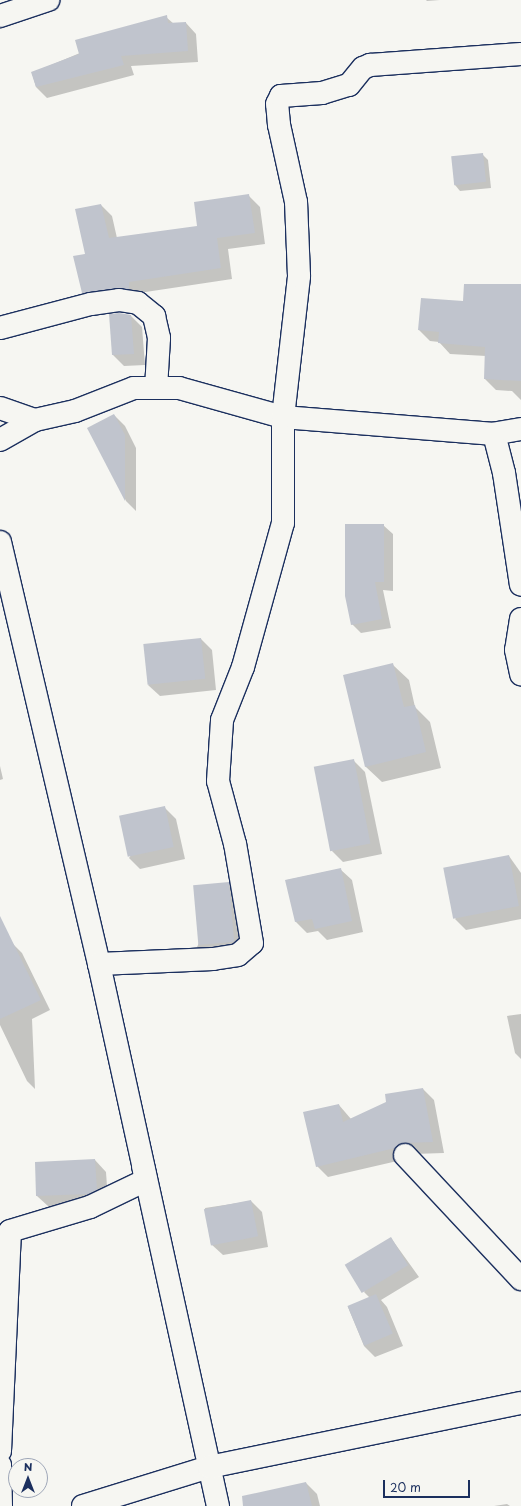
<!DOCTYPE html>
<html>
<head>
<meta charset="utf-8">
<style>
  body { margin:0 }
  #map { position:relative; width:521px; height:1506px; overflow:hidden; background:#f6f6f2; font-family:"Playpen Sans",sans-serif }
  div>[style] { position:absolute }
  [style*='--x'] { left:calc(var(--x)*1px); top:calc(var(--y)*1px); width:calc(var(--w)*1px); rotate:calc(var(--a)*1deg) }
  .shadow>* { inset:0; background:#0003 }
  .building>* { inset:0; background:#c0c4cd; transform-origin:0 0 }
  .roads { filter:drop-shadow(1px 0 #1b2f5e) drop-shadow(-1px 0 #1b2f5e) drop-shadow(0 1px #1b2f5e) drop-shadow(0 -1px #1b2f5e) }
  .street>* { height:22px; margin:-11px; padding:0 11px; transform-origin:11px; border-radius:11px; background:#f6f6f2 }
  span { translate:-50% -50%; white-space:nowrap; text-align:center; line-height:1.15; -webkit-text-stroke:3px #f6f6f2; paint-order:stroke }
  .north { position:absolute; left:8px; top:1458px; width:40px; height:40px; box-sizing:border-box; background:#f6f6f2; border:1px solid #9ea6b7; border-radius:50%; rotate:0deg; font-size:11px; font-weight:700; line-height:16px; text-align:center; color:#1b2f5e }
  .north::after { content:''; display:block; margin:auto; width:14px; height:18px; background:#1b2f5e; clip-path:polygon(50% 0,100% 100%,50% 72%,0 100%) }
  .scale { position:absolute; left:383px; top:1480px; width:87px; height:18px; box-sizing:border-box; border:2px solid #1b2f5e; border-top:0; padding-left:5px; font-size:12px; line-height:14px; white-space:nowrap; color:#1b2f5e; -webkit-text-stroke:3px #f6f6f2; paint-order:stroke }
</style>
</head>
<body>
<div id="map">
  <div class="shadow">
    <div style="clip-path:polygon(426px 0,440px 0,427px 1px)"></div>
    <div style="clip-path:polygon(166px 17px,174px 24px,186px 23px,196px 34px,198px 62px,131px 66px,134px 75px,47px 98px,36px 87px,32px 73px)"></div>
    <div style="clip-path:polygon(482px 154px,488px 160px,491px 188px,460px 191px,455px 185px)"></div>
    <div style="clip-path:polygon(249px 196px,260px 207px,265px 244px,228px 249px,232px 279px,139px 293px,94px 304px,83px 293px,75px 257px,87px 254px,101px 205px,112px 216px,117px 238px,198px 227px)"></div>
    <div style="clip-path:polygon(521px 285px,521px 400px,512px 391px,496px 390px,485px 379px,486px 356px,450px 354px,439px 342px,430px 341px,419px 330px,464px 302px)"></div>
    <div style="clip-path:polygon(110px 315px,131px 316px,142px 327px,145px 365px,124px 366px,113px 355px)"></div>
    <div style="clip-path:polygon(114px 415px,125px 426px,136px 448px,136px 511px,126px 501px,89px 428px)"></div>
    <div style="clip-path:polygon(383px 525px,393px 534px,393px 591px,383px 590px,391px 628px,361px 633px,352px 624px)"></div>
    <div style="clip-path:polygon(201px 639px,212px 650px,216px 690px,160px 696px,148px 685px)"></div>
    <div style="clip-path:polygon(393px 665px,409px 680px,415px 707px,430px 722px,441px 768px,382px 782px,366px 767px,344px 676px)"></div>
    <div style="clip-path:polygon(353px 760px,365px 772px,382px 854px,343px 862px,332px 851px)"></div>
    <div style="clip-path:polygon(0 766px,3px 779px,0 780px)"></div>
    <div style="clip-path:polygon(164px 807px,176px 819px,185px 859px,140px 869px,129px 858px)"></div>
    <div style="clip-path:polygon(509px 856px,521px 873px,521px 919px,466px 930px,455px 919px)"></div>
    <div style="clip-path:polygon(340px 869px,352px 880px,363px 932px,327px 940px,318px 931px,307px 933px,296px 922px,287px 880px)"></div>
    <div style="clip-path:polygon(228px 883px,240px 894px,244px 953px,209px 958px,197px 947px)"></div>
    <div style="clip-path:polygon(12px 943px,22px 953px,50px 1010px,32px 1019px,35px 1089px,27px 1081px,0 1025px,0 949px)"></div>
    <div style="clip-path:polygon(521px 1014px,521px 1059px,515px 1053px,507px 1016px)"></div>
    <div style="clip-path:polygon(423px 1089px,434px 1100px,444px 1153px,414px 1154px,406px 1159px,328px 1177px,317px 1166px,339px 1105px,351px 1119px)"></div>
    <div style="clip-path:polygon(95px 1160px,106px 1172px,108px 1201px,100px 1205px,49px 1207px,37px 1196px,36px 1163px)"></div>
    <div style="clip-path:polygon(251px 1201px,262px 1212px,268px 1247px,223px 1255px,211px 1244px,205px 1208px)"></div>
    <div style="clip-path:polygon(391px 1238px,419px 1277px,381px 1300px,387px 1307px,403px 1346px,375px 1357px,364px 1346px,348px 1307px,370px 1298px,364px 1292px)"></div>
    <div style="clip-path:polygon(306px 1483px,317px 1494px,320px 1506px,253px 1506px)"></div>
    <div style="clip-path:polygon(507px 1504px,510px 1506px,494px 1506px)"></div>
  </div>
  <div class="building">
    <div style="clip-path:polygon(167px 15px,168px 23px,186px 22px,188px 51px,121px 56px,124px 65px,36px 87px,31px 72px,79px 54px,75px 40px)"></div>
    <div style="left:483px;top:153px;width:29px;height:32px;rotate:84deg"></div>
    <div style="clip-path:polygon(249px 194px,255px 233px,217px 238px,221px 268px,129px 282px,129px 289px,82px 293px,73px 256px,85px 254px,75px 209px,101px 204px,109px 238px,197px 226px,194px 202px)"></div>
    <div style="clip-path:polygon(464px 284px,521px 284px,521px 381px,484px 379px,485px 347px,438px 343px,439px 332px,418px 330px,421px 298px,463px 301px)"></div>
    <div style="clip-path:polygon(119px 313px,131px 315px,134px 354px,112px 355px,109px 314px)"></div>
    <div style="clip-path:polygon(114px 414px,125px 435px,125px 501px,87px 428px)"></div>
    <div style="clip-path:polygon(345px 524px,384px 524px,384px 582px,375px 582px,382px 619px,351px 625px,345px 596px)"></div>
    <div style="left:201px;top:638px;width:41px;height:58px;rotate:84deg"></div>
    <div style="clip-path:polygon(393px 663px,404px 707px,415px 705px,426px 752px,365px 767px,343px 675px)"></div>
    <div style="left:354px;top:759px;width:86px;height:41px;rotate:79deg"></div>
    <div style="left:165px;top:806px;width:42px;height:47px;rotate:78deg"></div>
    <div style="left:509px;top:855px;width:52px;height:67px;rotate:79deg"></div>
    <div style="clip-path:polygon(341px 868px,352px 921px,315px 929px,312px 919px,295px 922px,285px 880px)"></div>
    <div style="left:229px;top:882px;width:60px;height:36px;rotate:85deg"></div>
    <div style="clip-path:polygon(0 916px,41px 1000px,0 1019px)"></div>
    <div style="clip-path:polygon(423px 1088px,433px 1142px,403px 1143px,395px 1148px,316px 1167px,303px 1112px,339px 1104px,343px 1122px,386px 1102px,385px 1094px)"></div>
    <div style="clip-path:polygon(95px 1159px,97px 1190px,88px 1194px,36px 1196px,35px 1162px)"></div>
    <div style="left:251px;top:1200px;width:37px;height:48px;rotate:79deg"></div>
    <div style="left:391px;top:1237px;width:33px;height:54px;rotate:59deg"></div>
    <div style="left:376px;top:1294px;width:43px;height:31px;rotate:67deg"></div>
    <div style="clip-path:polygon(306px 1482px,312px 1506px,243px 1506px,242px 1496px)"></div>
  </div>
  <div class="roads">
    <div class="street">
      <div style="--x:0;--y:16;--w:51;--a:-18.4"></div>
      <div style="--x:0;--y:328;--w:94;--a:-14.8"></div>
      <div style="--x:91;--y:304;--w:28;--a:-8"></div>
      <div style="--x:119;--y:300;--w:19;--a:9"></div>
      <div style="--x:138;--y:303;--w:21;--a:39"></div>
      <div style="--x:154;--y:316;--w:23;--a:77"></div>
      <div style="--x:159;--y:338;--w:50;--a:93.4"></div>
      <div style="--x:0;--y:408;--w:37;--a:19"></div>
      <div style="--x:521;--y:429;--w:27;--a:170"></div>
      <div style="--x:494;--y:434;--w:40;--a:75.6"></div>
      <div style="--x:504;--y:473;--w:113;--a:81.4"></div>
      <div style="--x:0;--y:440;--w:40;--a:-29.7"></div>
      <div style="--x:35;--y:420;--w:41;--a:-12.7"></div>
      <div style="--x:75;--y:411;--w:63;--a:-21.3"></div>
      <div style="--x:134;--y:388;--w:45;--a:0"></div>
      <div style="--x:179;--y:388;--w:108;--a:15.6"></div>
      <div style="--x:283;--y:417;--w:212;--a:4.6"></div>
      <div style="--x:0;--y:542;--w:433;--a:76.8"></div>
      <div style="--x:99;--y:964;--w:555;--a:77.62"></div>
      <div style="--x:521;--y:619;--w:31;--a:99"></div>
      <div style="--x:516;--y:650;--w:25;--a:78"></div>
      <div style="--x:99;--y:964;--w:114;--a:-2.5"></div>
      <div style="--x:213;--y:959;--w:25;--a:-9"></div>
      <div style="--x:238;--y:955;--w:18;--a:-41"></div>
      <div style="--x:252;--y:943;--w:100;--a:-99.7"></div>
      <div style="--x:235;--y:844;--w:65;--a:-105.1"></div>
      <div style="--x:218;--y:781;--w:61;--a:-86.2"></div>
      <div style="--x:222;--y:720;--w:57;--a:-68.4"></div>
      <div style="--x:243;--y:667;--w:149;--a:-74.5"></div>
      <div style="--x:283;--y:523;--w:106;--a:-90"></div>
      <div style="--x:283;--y:417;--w:142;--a:-83.5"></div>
      <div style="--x:299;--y:276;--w:74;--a:-92.3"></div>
      <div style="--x:296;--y:202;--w:79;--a:-102.4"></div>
      <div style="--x:279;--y:125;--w:21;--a:-95"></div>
      <div style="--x:277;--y:104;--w:9;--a:-63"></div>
      <div style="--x:281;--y:96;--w:41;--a:-4.2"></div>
      <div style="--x:322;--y:93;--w:28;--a:-17"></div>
      <div style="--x:349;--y:85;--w:22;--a:-51"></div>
      <div style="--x:363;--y:68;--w:8;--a:-23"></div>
      <div style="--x:370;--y:65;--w:151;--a:-4.2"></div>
      <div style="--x:405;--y:1155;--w:170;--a:46.9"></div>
      <div style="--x:0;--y:1451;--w:220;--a:-87.4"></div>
      <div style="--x:10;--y:1231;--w:84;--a:-16.7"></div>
      <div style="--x:90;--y:1207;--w:62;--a:-25.7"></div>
      <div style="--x:146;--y:1180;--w:14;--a:-102"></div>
      <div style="--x:0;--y:1465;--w:41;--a:88.6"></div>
      <div style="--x:83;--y:1506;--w:132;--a:-17.2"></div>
      <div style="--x:209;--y:1467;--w:318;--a:-11.6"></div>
    </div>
  </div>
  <div class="north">N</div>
  <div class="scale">20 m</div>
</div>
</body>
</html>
